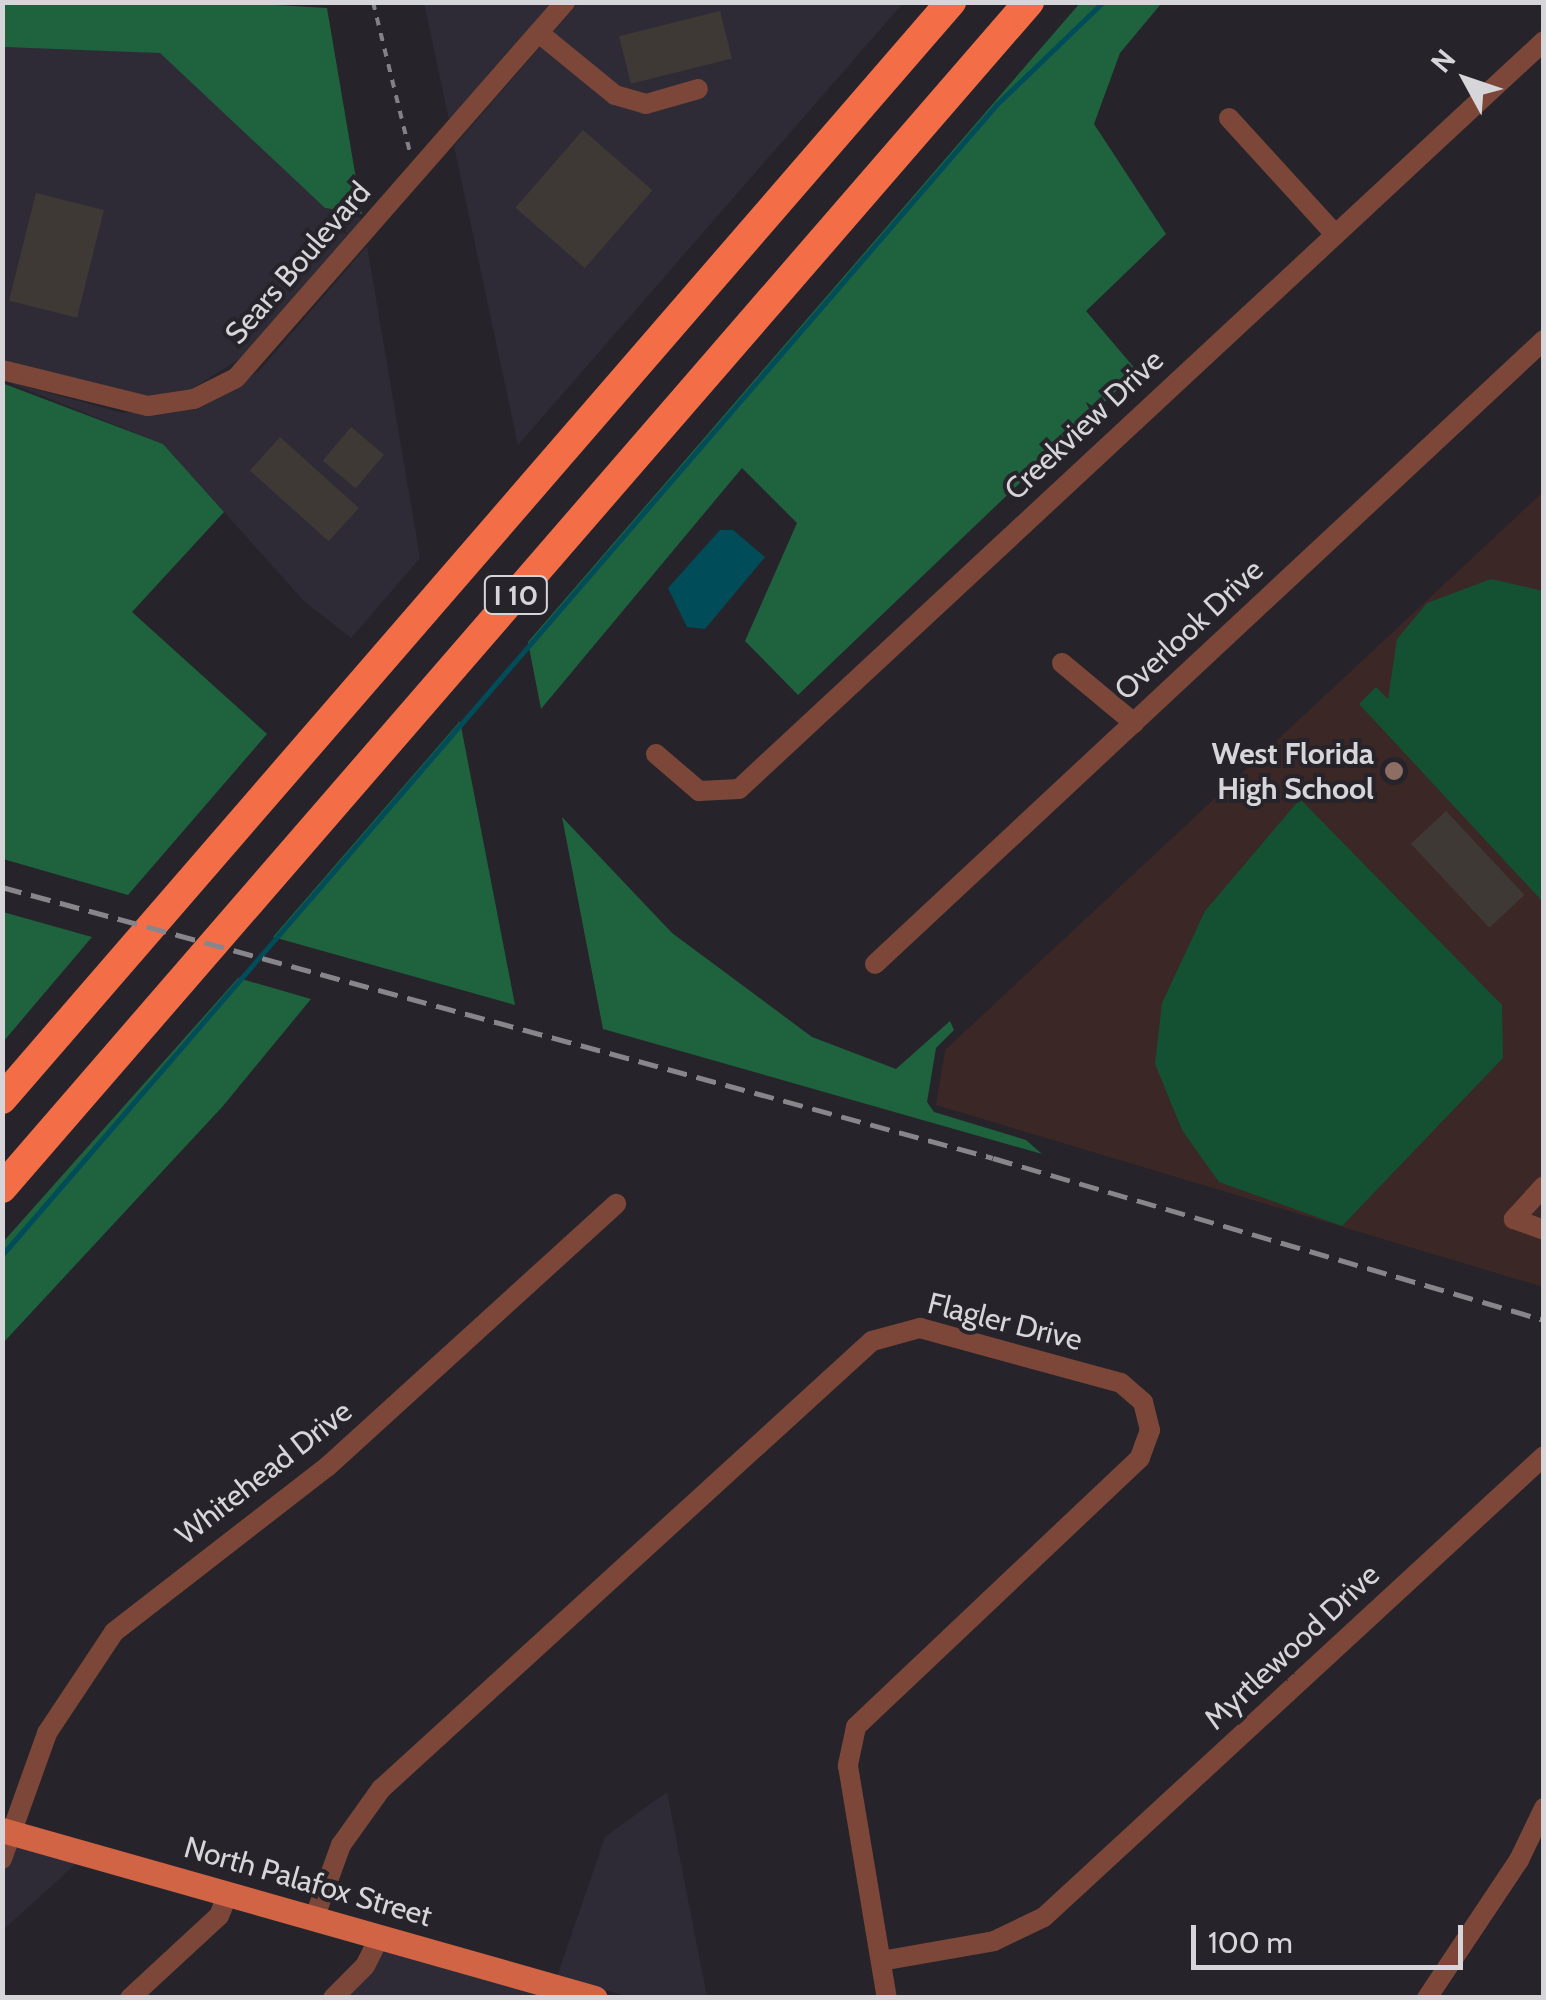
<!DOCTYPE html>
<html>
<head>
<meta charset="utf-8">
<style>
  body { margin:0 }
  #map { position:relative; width:1546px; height:2000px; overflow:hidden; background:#26242a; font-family:Cabin,sans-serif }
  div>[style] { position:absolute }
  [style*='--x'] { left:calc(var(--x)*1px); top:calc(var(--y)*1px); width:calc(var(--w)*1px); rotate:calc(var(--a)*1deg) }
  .built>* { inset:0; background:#2f2b36 }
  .education>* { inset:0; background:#3b2726 }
  .green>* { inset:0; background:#135132 }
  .forest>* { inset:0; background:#1e623e }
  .water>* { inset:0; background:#004d59 }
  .stream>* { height:5px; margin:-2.5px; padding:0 2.5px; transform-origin:2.5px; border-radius:2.5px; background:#004d59 }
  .building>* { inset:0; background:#3f3935; transform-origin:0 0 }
  .path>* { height:4px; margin-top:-2px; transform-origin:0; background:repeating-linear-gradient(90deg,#828186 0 8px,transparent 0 16px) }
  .minor>* { height:20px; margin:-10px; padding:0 10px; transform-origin:10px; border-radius:10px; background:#7c4738 }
  .major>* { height:25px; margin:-12.5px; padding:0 12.5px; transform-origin:12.5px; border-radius:12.5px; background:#d16444 }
  .highway>* { height:30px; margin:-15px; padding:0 15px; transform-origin:15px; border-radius:15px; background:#f36e47 }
  .rail>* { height:5px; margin-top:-2.5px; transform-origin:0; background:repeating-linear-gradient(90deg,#88868b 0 20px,transparent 0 30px) }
  .dots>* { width:28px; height:28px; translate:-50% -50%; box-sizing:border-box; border:5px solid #26242a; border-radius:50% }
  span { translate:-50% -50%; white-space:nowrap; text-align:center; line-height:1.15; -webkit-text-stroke:8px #26242a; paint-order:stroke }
  .shield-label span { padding:2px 8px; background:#26242a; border:2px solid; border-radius:8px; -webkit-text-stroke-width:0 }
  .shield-label { font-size:28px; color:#d6d5d9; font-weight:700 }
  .street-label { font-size:30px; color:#d6d5d9 }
  .poi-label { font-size:30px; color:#d6d5d9; font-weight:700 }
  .right { translate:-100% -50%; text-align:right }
  .frame { position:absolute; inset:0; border:5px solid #d6d5d9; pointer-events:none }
  .north { position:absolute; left:1416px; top:30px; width:100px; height:100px; -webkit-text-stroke:8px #26242a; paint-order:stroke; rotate:310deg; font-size:28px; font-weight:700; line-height:40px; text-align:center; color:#d6d5d9 }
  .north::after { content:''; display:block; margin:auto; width:35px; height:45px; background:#d6d5d9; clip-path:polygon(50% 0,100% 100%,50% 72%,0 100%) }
  .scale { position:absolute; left:1191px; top:1925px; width:272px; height:45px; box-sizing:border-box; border:5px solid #d6d5d9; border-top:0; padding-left:12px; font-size:30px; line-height:35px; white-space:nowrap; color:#d6d5d9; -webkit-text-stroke:8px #26242a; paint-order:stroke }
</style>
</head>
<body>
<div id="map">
  <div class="built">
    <div style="clip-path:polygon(424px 2px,551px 3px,449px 120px)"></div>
    <div style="clip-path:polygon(578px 3px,903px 3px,518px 445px,454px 146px)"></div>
    <div style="clip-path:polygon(2px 47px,160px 52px,325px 208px,363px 219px,244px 356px,190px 390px,147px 396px,3px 361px)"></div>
    <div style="clip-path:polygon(367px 246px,420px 558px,351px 638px,304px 601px,163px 444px,2px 380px,122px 413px,198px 409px,260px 370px)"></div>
    <div style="clip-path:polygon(667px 1792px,707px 1997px,630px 1997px,557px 1977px,605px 1837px)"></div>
    <div style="clip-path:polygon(2px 1840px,79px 1861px,3px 1930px,2px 1930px)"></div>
    <div style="clip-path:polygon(387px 1949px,560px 1998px,348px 1998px)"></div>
  </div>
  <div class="education">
    <div style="clip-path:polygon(1543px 492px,1543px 1287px,936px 1105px,945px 1050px)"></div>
  </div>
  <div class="green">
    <div style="clip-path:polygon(1491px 579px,1543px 591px,1543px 902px,1359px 704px,1376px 687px,1388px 699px,1397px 639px,1427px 603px)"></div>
    <div style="clip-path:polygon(1300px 799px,1502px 1005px,1503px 1058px,1342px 1226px,1219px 1182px,1182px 1130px,1155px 1064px,1162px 1003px,1205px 911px)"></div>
  </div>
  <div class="forest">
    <div style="clip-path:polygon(239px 3px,327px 8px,362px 214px,325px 208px,160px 53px,3px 47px,3px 3px)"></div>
    <div style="clip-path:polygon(1080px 3px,1192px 3px,1160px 5px,1120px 53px,1094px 124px,1166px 234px,1086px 311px,1137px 371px,798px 695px,745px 641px,797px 523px,742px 468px,541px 709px,528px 642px)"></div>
    <div style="clip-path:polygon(2px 383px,163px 444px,224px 512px,132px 612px,267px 734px,128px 895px,3px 859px)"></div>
    <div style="clip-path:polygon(460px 721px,515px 1005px,273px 937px)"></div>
    <div style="clip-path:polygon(562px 817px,672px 933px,812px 1037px,896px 1069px,950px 1021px,954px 1030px,936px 1048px,927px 1102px,934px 1112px,1026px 1140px,1042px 1154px,603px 1029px)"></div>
    <div style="clip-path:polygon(3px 912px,92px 937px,3px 1042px,2px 912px)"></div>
    <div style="clip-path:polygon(238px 978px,311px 999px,223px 1106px,3px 1343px,3px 1242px)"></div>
  </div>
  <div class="water">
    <div style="clip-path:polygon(720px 530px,733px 530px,765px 557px,705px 629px,687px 627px,668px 588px)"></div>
  </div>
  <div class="stream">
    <div style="--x:2;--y:1255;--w:1521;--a:-49.16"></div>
    <div style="--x:997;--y:104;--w:147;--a:-43.9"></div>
  </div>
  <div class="building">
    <div style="left:720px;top:11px;width:49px;height:104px;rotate:76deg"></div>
    <div style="left:583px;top:130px;width:92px;height:103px;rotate:41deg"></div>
    <div style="left:36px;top:193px;width:70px;height:111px;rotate:14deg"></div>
    <div style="left:351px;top:427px;width:43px;height:44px;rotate:40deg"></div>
    <div style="left:280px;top:437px;width:106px;height:45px;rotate:42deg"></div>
    <div style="left:1446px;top:811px;width:115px;height:48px;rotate:47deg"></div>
  </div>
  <div class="path">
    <div style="--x:373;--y:2;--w:155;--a:76.2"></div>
  </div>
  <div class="minor">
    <div style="--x:539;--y:33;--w:98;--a:39.2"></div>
    <div style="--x:615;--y:95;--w:32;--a:16"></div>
    <div style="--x:646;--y:104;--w:54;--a:-16.1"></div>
    <div style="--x:1229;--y:118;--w:156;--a:47.6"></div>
    <div style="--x:2;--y:370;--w:150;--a:13.9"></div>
    <div style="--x:148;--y:406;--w:47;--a:-8.7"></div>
    <div style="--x:194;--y:399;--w:47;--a:-26.6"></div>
    <div style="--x:236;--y:378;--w:500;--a:-48.8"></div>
    <div style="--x:1062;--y:663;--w:94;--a:39.8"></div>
    <div style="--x:656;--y:754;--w:57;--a:40.7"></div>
    <div style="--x:699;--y:791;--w:40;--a:-2.9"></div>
    <div style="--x:739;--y:789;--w:1099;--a:-42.9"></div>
    <div style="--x:875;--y:964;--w:915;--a:-43.01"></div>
    <div style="--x:1544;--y:1186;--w:45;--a:132.3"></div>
    <div style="--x:1514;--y:1219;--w:32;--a:20"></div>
    <div style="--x:2;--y:1859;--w:134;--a:-70.3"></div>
    <div style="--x:47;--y:1733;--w:121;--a:-56.4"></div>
    <div style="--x:114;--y:1632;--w:269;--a:-37.8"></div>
    <div style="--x:327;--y:1467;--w:391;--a:-42.3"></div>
    <div style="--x:314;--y:1919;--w:79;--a:-70"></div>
    <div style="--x:341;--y:1845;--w:69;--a:-54.5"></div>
    <div style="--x:381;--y:1789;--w:665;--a:-42.38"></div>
    <div style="--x:872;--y:1341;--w:50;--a:-15.2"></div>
    <div style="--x:920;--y:1328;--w:208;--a:15.3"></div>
    <div style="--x:1121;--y:1383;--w:29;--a:41"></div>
    <div style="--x:1143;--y:1402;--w:29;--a:76"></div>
    <div style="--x:1150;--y:1430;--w:30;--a:110"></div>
    <div style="--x:1140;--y:1458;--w:391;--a:136.6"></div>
    <div style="--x:856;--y:1727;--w:40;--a:102"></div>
    <div style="--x:848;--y:1766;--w:235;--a:80.5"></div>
    <div style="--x:881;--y:1961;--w:115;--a:-10"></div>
    <div style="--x:994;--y:1941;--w:55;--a:-25.6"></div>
    <div style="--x:1044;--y:1917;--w:680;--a:-42.68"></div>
    <div style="--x:130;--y:1998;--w:121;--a:-42.7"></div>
    <div style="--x:219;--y:1916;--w:24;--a:-68"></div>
    <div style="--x:333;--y:1998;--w:45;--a:-45"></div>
    <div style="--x:365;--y:1966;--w:33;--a:-63"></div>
    <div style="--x:1427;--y:1998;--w:166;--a:-56.3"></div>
    <div style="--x:1519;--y:1860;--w:58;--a:-64.3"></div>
  </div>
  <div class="major">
    <div style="--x:2;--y:1830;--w:616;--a:15.82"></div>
  </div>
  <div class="highway">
    <div style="--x:2;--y:1099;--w:1451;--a:-49.14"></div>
    <div style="--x:2;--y:1188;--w:1569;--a:-49.11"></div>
  </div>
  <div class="rail">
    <div style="--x:2;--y:887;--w:1027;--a:15.29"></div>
    <div style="--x:993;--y:1158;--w:574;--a:16.38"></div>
  </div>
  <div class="dots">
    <div style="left:1394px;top:771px;background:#8d6e63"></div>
  </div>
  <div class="shield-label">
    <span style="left:516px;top:595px">I 10</span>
  </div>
  <div class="street-label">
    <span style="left:298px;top:263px;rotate:-49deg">Sears Boulevard</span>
    <span style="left:1084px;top:425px;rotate:-43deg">Creekview Drive</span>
    <span style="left:1189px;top:630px;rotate:-43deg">Overlook Drive</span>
    <span style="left:1005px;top:1322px;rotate:14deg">Flagler Drive</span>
    <span style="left:264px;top:1473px;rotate:-38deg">Whitehead Drive</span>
    <span style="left:1292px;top:1647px;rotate:-43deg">Myrtlewood Drive</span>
    <span style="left:308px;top:1882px;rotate:16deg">North Palafox Street</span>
  </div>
  <div class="poi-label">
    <span class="right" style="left:1374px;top:771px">West Florida<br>High School</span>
  </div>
  <div class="frame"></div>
  <div class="north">N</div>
  <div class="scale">100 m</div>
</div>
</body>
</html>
